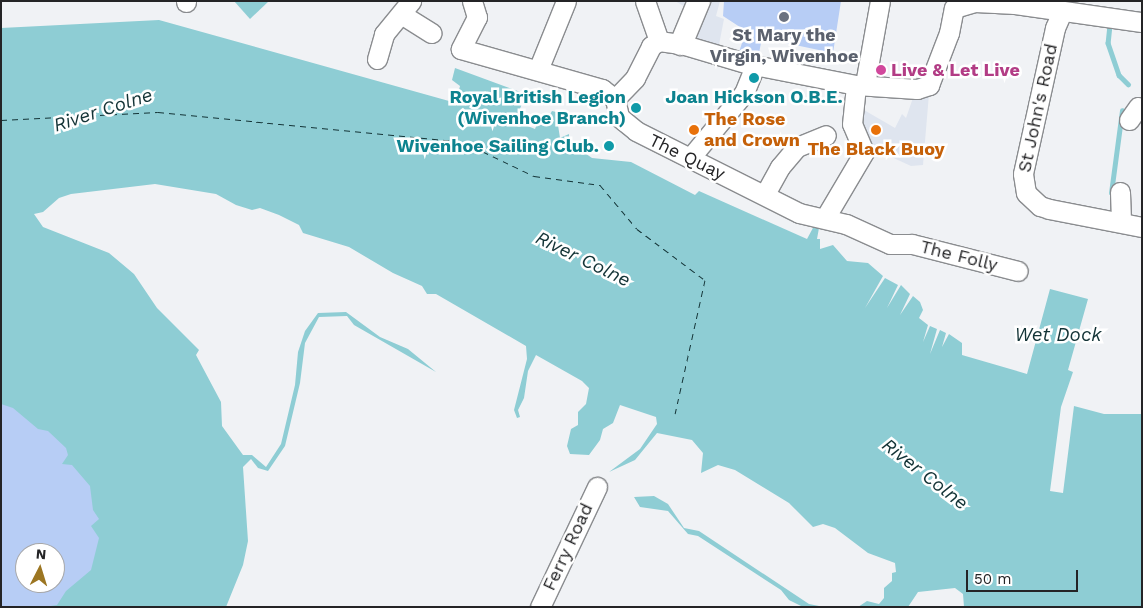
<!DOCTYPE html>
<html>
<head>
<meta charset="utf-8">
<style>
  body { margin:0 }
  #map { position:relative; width:1143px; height:608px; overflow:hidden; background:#f0f2f5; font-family:"Work Sans",sans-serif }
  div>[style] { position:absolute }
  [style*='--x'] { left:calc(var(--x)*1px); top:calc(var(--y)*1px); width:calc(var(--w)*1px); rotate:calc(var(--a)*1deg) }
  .built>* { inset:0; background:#dfe5ef }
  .green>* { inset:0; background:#b7cdf5 }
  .water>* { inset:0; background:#8ecdd4 }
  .stream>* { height:4.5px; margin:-2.25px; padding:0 2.25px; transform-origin:2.25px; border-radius:2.25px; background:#8ecdd4 }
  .ferry>* { height:1px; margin-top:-0.5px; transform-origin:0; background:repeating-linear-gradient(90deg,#133336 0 6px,transparent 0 11px) }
  .roads { filter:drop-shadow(1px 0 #8a8c8f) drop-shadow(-1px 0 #8a8c8f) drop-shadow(0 1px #8a8c8f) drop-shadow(0 -1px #8a8c8f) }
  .minor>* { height:19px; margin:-9.5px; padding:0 9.5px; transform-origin:9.5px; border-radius:9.5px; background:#fff }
  .tertiary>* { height:22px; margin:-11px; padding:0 11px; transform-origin:11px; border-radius:11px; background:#fff }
  .dots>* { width:14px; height:14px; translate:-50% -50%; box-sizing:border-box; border:2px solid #fff; border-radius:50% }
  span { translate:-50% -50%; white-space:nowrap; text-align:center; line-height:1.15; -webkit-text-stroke:5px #fff; paint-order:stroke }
  .worship-label { font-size:18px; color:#5b616d; font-weight:700 }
  .hotel-label { font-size:18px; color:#b23c85; font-weight:700 }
  .left { translate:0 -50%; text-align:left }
  .culture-label { font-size:18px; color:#0d838f; font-weight:700 }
  .right { translate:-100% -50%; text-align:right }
  .street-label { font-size:18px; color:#242426 }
  .food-label { font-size:18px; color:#c56008; font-weight:700 }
  .water-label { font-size:19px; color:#133336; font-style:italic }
  .frame { position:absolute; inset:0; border:2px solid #242426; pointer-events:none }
  .north { position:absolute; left:15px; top:543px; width:50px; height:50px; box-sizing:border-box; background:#fff; border:1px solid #a7a7a8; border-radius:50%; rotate:5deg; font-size:14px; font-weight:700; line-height:20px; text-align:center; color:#242426 }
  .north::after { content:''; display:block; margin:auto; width:18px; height:22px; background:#9c7622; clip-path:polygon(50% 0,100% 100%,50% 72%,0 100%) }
  .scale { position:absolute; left:966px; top:570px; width:112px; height:22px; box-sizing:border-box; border:2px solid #242426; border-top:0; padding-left:6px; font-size:15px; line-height:18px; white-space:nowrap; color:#242426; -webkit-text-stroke:4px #fff; paint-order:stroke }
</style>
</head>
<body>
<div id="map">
  <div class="built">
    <div style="clip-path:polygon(675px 1px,720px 1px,716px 16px,724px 19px,718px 50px,690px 43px,687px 8px)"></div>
    <div style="clip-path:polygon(915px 92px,929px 94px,923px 165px,911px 166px,865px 145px,859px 132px,864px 110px,895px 128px,902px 114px,906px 118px)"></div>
  </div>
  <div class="green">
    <div style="clip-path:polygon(724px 1px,841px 1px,833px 53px,762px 38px,758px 58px,738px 55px,746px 31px,723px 16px)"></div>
    <div style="clip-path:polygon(evenodd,1px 313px,195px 607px,1px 607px,1px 313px,25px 553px,55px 553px,55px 583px,25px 583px,25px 553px)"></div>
  </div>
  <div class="water">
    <div style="clip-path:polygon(234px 1px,269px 1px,250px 19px)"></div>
    <div style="clip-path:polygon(159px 20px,449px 101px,457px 98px,460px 86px,452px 80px,455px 68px,526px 94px,515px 121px,535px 129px,537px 124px,544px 125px,552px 111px,556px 112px,560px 138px,569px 134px,569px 142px,592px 158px,631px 162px,695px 195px,699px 191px,807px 239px,814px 226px,819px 228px,817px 239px,820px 239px,820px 249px,833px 245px,847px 261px,868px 263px,883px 276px,865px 308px,885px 278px,898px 285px,887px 308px,901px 285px,910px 294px,900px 315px,913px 296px,920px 302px,923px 310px,919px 318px,928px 325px,923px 342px,930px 326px,937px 329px,930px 354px,940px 330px,946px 333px,942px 347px,949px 334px,962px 343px,962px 355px,1027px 374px,1050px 289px,1088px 299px,1068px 370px,1073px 372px,1061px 407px,1050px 491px,1063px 493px,1074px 406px,1104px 414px,1142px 414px,1142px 607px,964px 607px,963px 594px,955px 588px,918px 592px,908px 607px,858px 607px,867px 601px,879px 604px,884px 598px,884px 588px,892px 581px,892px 573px,896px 572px,895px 563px,868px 553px,835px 528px,823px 524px,813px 527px,789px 503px,735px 470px,718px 465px,701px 473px,703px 453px,692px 440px,657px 433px,635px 460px,609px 472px,640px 449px,657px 424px,656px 417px,620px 405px,613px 423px,603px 429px,600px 440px,589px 455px,570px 454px,567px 446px,571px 429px,578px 425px,578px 412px,586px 404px,589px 388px,582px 381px,536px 355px,528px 371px,524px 398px,518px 410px,520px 417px,517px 418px,514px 410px,527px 359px,526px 346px,436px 294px,427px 294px,422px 286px,393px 273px,349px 247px,303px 233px,299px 225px,279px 215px,260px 208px,252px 210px,236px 205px,216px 194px,155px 184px,71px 194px,59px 198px,43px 212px,34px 214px,43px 227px,109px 253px,134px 274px,157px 308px,199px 350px,196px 355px,221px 402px,222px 426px,243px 455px,252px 455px,266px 467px,281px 444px,295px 385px,298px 352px,305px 331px,318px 313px,346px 312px,380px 337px,408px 349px,436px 372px,354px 325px,347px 316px,319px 317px,305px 343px,300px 383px,285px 446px,268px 471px,258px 468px,251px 459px,243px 467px,248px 541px,243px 565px,226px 607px,44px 607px,57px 605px,66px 591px,91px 570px,99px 538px,91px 526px,99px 519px,93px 510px,90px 486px,72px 465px,62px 464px,68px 455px,66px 448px,48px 431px,38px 429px,13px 408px,1px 404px,1px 28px)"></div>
    <div style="clip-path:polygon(654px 496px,668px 504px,684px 528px,699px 531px,809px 604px,824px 607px,803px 607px,789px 600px,781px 590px,698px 536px,688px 534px,668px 511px,640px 507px,634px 497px)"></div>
  </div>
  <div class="stream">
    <div style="--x:1110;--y:25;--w:18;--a:96"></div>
    <div style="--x:1108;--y:43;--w:34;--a:71"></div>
    <div style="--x:1119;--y:75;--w:13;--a:45"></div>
    <div style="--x:1111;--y:193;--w:83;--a:-82.4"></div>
  </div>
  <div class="ferry">
    <div style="--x:1;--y:120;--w:157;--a:-2.9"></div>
    <div style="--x:158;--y:112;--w:306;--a:5.6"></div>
    <div style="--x:463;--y:142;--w:79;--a:25.6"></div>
    <div style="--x:534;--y:176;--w:67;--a:7.8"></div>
    <div style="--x:600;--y:185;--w:57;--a:49.9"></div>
    <div style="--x:637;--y:229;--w:85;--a:36.9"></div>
    <div style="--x:705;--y:280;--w:137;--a:102.6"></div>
  </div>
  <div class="roads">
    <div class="minor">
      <div style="--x:186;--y:1;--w:1;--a:90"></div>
      <div style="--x:472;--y:1;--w:17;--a:73"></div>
      <div style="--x:477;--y:17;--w:36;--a:117"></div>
      <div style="--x:461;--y:49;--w:147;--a:15.8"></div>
      <div style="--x:602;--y:89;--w:16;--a:38"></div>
      <div style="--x:615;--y:99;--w:18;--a:77"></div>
      <div style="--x:619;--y:117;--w:22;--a:39"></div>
      <div style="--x:636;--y:131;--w:182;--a:26.7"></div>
      <div style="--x:799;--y:213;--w:48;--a:13.2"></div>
      <div style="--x:846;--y:224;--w:48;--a:24.4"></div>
      <div style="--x:890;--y:244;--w:22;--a:0"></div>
      <div style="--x:912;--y:244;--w:109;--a:14.3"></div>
      <div style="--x:645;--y:1;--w:42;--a:70.7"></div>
      <div style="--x:1062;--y:12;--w:17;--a:114"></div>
      <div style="--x:1055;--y:28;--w:149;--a:102.4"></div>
      <div style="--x:1023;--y:174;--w:19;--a:81"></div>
      <div style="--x:1026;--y:193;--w:19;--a:43"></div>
      <div style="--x:1040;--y:206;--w:9;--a:18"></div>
      <div style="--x:1049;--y:209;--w:95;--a:11"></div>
      <div style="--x:401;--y:14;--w:36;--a:32"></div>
      <div style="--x:377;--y:59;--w:26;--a:-74"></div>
      <div style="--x:384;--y:34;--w:43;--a:-50.7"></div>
      <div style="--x:538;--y:70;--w:74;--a:-67.9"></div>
      <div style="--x:865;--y:84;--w:84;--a:-79.8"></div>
      <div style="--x:615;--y:99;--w:29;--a:-46"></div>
      <div style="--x:635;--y:78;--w:36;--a:-63"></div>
      <div style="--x:651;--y:46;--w:9;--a:-32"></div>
      <div style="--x:659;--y:41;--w:22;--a:8"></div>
      <div style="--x:681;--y:44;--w:71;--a:16.4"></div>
      <div style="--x:749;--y:64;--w:109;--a:11.1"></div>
      <div style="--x:856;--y:85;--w:61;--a:3.8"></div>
      <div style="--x:917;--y:89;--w:13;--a:-18"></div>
      <div style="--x:929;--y:85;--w:56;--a:-69"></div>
      <div style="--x:949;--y:33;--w:25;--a:-79"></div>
      <div style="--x:954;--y:8;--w:22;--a:-16"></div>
      <div style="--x:975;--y:2;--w:40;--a:2.9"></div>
      <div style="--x:1015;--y:4;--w:128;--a:8.1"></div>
      <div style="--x:1129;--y:120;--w:16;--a:-55"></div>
      <div style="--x:690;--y:158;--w:85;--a:-50.3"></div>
      <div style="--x:744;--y:93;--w:31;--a:-68"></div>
      <div style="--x:1120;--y:192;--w:28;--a:88"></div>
      <div style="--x:765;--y:194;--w:31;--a:-61"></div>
      <div style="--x:780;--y:167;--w:26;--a:-50"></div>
      <div style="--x:797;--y:147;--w:31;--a:-22"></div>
      <div style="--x:825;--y:218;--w:77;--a:-59.4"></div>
      <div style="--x:864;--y:152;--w:30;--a:-113"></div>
      <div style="--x:852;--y:124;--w:39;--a:-84"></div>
      <div style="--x:540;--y:607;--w:133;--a:-64.6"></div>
    </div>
    <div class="tertiary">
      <div style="--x:681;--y:44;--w:47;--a:-67.3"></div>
    </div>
  </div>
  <div class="dots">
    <div style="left:784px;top:17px;background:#6b7280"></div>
    <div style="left:881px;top:70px;background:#d1479c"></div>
    <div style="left:754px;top:78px;background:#0f9aa8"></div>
    <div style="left:636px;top:108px;background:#0f9aa8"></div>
    <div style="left:694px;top:130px;background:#e8710a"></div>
    <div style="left:876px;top:130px;background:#e8710a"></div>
    <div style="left:609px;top:146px;background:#0f9aa8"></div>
  </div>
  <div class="worship-label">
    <span style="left:784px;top:46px">St Mary the<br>Virgin, Wivenhoe</span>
  </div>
  <div class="hotel-label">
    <span class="left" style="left:891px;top:70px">Live &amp; Let Live</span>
  </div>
  <div class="culture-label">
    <span style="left:754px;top:97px">Joan Hickson O.B.E.</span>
    <span class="right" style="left:626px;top:108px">Royal British Legion<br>(Wivenhoe Branch)</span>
    <span class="right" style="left:599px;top:146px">Wivenhoe Sailing Club.</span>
  </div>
  <div class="street-label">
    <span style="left:1038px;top:108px;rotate:-78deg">St John's Road</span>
    <span style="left:687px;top:157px;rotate:26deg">The Quay</span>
    <span style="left:959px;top:256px;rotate:14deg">The Folly</span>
    <span style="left:568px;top:547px;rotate:-65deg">Ferry Road</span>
  </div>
  <div class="food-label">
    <span class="left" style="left:704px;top:130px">The Rose<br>and Crown</span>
    <span style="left:876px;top:149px">The Black Buoy</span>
  </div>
  <div class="water-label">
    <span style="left:103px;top:110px;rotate:-18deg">River Colne</span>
    <span style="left:583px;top:259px;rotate:26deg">River Colne</span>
    <span style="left:1058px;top:335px">Wet Dock</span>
    <span style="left:925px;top:474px;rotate:38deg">River Colne</span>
  </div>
  <div class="frame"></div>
  <div class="north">N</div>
  <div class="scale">50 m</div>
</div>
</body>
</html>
